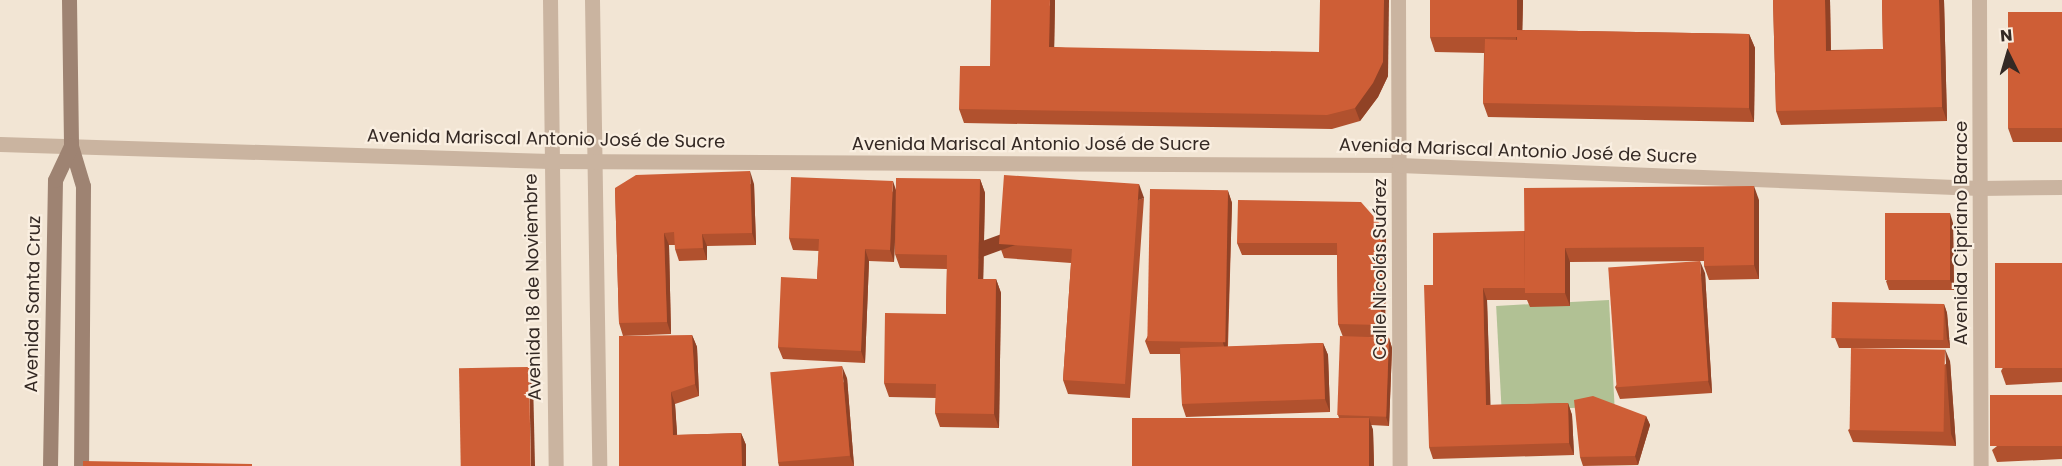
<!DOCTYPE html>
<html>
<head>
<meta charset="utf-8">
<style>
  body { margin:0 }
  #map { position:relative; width:2062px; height:466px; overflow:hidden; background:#f2e5d4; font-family:Poppins,sans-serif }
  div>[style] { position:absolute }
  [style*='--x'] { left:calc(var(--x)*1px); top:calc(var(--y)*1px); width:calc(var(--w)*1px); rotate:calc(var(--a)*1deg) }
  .green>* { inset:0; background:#b1c194; transform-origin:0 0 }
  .street>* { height:15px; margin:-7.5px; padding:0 7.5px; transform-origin:7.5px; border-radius:7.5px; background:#cab4a0 }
  .secondary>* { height:15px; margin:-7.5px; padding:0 7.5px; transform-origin:7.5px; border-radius:7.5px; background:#9e8372 }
  .wall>* { inset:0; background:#b1512e }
  .shaded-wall>* { inset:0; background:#904226; transform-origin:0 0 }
  .building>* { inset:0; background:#ce5e36; transform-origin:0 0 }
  span { translate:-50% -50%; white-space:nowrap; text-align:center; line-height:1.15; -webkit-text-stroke:4.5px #faefe1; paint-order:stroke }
  .street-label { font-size:18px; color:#342924 }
  .north { position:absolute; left:1978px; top:24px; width:60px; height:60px; -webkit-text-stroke:4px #faefe1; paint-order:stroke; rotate:355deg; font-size:16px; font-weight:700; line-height:24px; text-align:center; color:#342924 }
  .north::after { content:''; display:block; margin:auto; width:21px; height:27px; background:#342924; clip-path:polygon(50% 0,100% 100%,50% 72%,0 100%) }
</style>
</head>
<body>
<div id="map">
  <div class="green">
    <div style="left:1609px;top:300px;width:106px;height:113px;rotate:87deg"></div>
  </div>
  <div class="street">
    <div style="--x:550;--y:0;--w:466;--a:89.3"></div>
    <div style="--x:592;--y:0;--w:466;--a:89.1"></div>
    <div style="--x:1398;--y:0;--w:466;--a:89.8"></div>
    <div style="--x:1979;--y:0;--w:466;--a:89.8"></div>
    <div style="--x:0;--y:144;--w:550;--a:1.77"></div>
    <div style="--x:550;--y:161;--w:849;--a:0.27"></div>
    <div style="--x:1399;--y:165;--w:581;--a:2.27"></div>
    <div style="--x:1980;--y:188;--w:82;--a:-0.7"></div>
  </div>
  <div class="secondary">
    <div style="--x:69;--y:0;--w:146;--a:89.2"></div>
    <div style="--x:71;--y:146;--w:42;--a:73.3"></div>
    <div style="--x:83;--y:186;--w:280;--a:90.4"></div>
    <div style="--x:50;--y:466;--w:286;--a:-89"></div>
    <div style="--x:55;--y:180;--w:38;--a:-65"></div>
  </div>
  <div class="wall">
    <div style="clip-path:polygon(1055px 0,1054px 47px,1388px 76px,1378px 97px,1360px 121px,1332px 129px,964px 123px,959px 109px,990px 66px)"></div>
    <div style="clip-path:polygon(1430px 0,1523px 0,1522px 30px,1749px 34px,1755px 48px,1754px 122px,1488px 117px,1483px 103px,1484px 53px,1435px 52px,1430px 37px)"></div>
    <div style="clip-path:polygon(1773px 0,1830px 0,1831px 50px,1883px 49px,1882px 0,1944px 0,1947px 121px,1781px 125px,1776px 111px)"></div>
    <div style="clip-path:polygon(2062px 12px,2062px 142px,2013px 142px,2008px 128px)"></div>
    <div style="clip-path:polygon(980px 179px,985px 193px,983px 279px,996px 279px,1001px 293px,999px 428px,940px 427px,935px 413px,936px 398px,889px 397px,884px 383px,946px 314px,947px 269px,900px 268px,895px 254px,895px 237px,894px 262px,869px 261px,865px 363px,783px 359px,778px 347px,817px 279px,819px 251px,793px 250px,789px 238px,896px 190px)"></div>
    <div style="clip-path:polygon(754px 184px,756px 245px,707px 246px,707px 260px,679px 261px,675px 249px,675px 245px,669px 245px,671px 334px,623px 336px,619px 323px,615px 188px)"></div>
    <div style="clip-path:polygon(1228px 191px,1232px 203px,1228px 347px,1323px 343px,1328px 355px,1330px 412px,1186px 417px,1182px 405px,1180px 354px,1150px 354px,1145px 341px)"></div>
    <div style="clip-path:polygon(1144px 198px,1130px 398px,1068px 394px,1063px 380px,1071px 263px,1004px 258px,999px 244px)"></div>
    <div style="clip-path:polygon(1759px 200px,1759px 279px,1709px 280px,1704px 266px,1704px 261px,1570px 262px,1570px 306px,1530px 307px,1527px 300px,1487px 300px,1490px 405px,1568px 403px,1572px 415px,1574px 455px,1433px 459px,1429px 447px,1433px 285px,1524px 231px)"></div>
    <div style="clip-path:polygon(1953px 223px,1954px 290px,1889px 290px,1886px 281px)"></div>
    <div style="clip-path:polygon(1382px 226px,1386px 238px,1385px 337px,1345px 337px,1389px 338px,1392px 348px,1389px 426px,1371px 425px,1373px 430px,1374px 466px,1133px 466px,1339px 418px,1338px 415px,1343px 337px,1338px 324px,1337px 255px,1242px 255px,1237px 243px)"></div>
    <div style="clip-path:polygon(2062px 263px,2062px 382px,2006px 385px,2001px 371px)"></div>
    <div style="clip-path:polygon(1705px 273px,1712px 393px,1620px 399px,1615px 387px)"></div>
    <div style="clip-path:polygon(1944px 304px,1947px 313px,1950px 348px,1839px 348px,1835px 338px)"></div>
    <div style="clip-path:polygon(692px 335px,697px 347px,699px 396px,675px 404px,677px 435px,741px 433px,746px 445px,746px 466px,619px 466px)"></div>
    <div style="clip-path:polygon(1950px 361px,1956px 446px,1853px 442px,1848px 430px)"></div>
    <div style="clip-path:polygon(847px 378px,854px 466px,779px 466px,778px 462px)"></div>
    <div style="clip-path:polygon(2062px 395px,2062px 459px,1997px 462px,1992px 450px)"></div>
    <div style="clip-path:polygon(1646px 416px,1650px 425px,1638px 465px,1583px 466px,1580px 457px)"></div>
  </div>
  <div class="shaded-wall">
    <div style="clip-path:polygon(1050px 0,1055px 0,1054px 61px,1049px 47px)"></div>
    <div style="clip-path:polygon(1384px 0,1389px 0,1388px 76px,1378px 97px,1360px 121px,1355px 108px)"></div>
    <div style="clip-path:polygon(1517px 0,1523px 0,1522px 54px,1516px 39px)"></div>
    <div style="clip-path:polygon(1825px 0,1830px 0,1831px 64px,1826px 51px)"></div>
    <div style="clip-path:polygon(1939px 0,1944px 0,1947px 121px,1942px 107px)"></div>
    <div style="clip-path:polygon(1749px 34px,1755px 48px,1754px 122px,1749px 108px)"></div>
    <div style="clip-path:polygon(750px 171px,754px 184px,756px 245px,752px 233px)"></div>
    <div style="clip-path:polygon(980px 179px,985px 193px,983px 293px,978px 279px)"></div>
    <div style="clip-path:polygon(893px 181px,897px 193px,894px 262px,890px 250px)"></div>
    <div style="left:1139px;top:184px;width:15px;height:200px;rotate:70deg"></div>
    <div style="clip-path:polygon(1754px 186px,1759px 200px,1759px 279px,1754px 265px)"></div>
    <div style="clip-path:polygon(1228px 191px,1232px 203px,1227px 355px,1223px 343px)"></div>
    <div style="clip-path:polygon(1950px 213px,1953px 223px,1954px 290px,1950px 280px)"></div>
    <div style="clip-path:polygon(1382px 226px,1386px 238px,1385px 337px,1381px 325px)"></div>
    <div style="clip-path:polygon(664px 233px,669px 245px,671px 334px,667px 322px)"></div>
    <div style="clip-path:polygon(702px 234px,707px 246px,707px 260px,703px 248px)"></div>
    <div style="clip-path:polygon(1565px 248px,1570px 262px,1570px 306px,1565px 293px)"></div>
    <div style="clip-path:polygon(865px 249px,869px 261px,865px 363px,861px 351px)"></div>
    <div style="clip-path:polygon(1700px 261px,1705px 273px,1712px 393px,1708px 381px)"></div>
    <div style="clip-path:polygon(996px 279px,1001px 293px,999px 428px,994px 414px)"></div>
    <div style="clip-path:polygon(1483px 288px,1487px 300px,1491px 418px,1486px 405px)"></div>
    <div style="clip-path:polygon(1944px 304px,1947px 313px,1950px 348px,1947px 338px)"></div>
    <div style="clip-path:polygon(692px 335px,697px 347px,699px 396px,695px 384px)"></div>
    <div style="clip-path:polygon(1389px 338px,1392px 348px,1389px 426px,1386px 417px)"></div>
    <div style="clip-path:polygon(1323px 343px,1328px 355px,1330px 412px,1325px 399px)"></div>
    <div style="clip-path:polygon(1945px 349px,1950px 361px,1956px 446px,1951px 434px)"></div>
    <div style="clip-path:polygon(842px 366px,847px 378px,854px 466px,850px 456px)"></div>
    <div style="clip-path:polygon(529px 367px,533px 379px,535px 466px,531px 466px)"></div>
    <div style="clip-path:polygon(671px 392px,675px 404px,678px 447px,673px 435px)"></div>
    <div style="clip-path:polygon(1568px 403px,1572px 415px,1574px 455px,1569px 443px)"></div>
    <div style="clip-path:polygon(1646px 416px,1650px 425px,1638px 465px,1635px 456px)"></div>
    <div style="clip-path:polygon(1369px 418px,1373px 430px,1374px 466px,1369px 466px)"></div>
    <div style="clip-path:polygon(741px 433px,746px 445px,746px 466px,742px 466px)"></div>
  </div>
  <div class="building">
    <div style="clip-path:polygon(991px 0,1050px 0,1049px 47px,1319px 52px,1320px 0,1384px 0,1383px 62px,1373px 83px,1355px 108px,1327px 115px,959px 109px,960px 66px,990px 66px)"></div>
    <div style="left:1430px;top:0;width:87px;height:37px"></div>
    <div style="clip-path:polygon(1773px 0,1825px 0,1826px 51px,1883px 49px,1882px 0,1939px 0,1942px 107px,1776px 111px)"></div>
    <div style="left:2008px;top:12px;width:54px;height:116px"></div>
    <div style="clip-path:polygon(1517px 30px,1749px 34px,1749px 108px,1483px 103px,1485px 39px,1517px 40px)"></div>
    <div style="clip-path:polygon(750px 171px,752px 233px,702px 234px,703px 248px,675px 249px,674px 232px,664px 233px,667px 322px,619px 323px,615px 188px,636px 175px)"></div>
    <div style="clip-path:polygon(1004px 175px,1139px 184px,1125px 384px,1063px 380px,1072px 249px,999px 244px)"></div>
    <div style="clip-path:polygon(791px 177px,893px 181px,890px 250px,865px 249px,861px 351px,778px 347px,781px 277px,817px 279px,819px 239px,789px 238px)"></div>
    <div style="clip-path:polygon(896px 178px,980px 179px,978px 279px,996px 279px,994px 414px,935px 413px,936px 384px,884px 383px,885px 313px,946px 314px,947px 255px,895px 254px)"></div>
    <div style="clip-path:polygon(1754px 186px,1754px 265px,1704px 266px,1704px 247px,1565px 248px,1565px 293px,1525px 293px,1524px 188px)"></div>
    <div style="left:1150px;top:189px;width:78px;height:152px;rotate:1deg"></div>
    <div style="clip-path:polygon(1238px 200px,1361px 202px,1382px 226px,1381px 325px,1338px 324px,1337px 243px,1237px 243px)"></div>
    <div style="left:1950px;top:213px;width:67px;height:65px;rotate:90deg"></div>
    <div style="clip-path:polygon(1524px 231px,1525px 288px,1483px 288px,1486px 405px,1568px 403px,1569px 443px,1429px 447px,1424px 285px,1433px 285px,1433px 233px)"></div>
    <div style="left:1700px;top:261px;width:120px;height:92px;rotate:86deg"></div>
    <div style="left:2062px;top:263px;width:105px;height:67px;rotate:90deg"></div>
    <div style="left:1832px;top:302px;width:112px;height:36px;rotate:1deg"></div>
    <div style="clip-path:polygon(692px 335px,695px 384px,671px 392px,673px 435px,741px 433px,742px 466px,619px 466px,619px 336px)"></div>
    <div style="left:1340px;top:336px;width:49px;height:79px;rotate:2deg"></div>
    <div style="left:1323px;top:343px;width:56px;height:143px;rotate:88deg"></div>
    <div style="left:1851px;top:348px;width:94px;height:82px;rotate:1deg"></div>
    <div style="left:842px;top:366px;width:90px;height:72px;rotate:85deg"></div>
    <div style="left:529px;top:367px;width:99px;height:70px;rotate:89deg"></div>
    <div style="left:2062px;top:395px;width:51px;height:72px;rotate:90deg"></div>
    <div style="clip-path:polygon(1593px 396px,1646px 416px,1635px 456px,1580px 457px,1574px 400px)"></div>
    <div style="left:1369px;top:418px;width:48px;height:237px;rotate:90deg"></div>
    <div style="clip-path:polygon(83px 461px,252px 464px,252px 466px,83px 466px)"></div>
  </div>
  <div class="street-label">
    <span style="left:546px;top:139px;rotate:1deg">Avenida Mariscal Antonio José de Sucre</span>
    <span style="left:1031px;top:144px">Avenida Mariscal Antonio José de Sucre</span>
    <span style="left:1518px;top:151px;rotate:2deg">Avenida Mariscal Antonio José de Sucre</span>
    <span style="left:1961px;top:233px;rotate:-90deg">Avenida Cipriano Barace</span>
    <span style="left:1380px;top:269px;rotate:-90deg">Calle Nicolás Suárez</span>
    <span style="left:533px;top:287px;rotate:-91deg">Avenida 18 de Noviembre</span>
    <span style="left:33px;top:304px;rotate:-89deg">Avenida Santa Cruz</span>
  </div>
  <div class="north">N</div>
</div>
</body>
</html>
